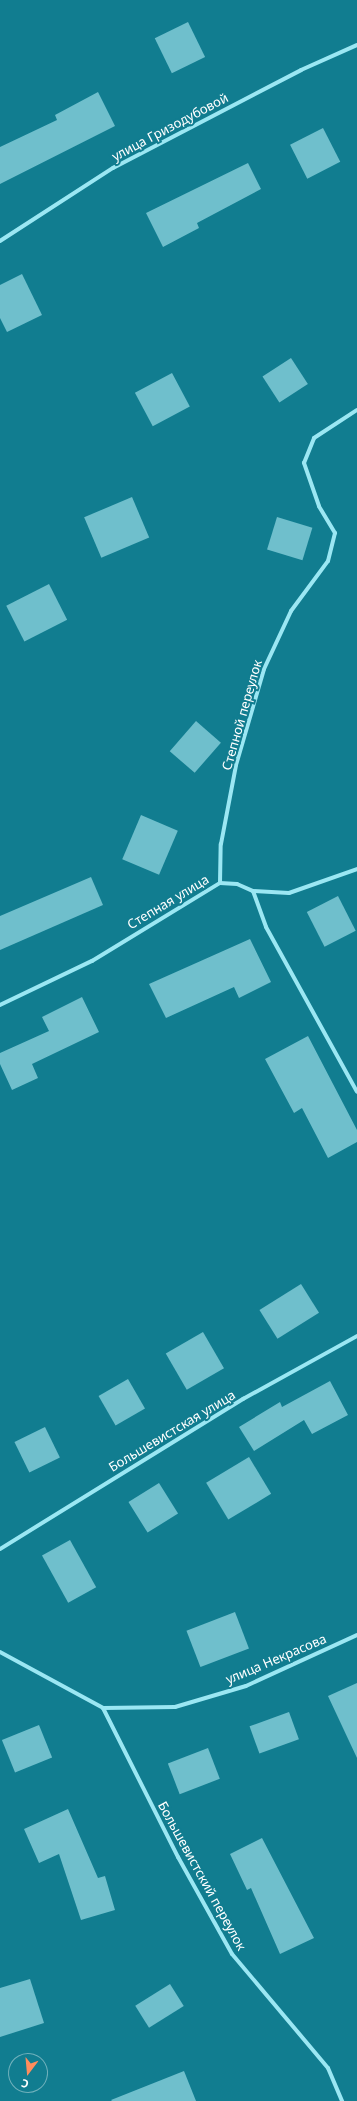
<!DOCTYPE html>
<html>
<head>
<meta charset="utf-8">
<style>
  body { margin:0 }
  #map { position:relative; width:357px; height:2101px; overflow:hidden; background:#117d90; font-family:"Noto Sans",sans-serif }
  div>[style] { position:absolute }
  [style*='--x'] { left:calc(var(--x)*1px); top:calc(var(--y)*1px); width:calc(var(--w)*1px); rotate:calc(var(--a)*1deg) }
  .building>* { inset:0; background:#6fbfcc; transform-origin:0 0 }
  .street>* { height:4px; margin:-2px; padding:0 2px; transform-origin:2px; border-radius:2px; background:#9be7f3 }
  span { translate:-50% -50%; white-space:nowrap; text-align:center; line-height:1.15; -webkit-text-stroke:4px #117d90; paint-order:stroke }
  .street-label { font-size:13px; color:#fff }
  .north { position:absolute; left:8px; top:2053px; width:40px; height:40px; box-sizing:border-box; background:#117d90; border:1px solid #70b1bc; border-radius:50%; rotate:196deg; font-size:11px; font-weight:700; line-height:16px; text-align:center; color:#fff }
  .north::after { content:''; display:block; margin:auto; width:14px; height:18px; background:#ff8d5d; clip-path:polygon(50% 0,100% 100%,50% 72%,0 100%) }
</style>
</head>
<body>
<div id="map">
  <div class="building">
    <div style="left:188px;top:22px;width:39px;height:37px;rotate:64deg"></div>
    <div style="clip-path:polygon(98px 92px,115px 126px,0 184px,0 147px,57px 120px,55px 115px)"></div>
    <div style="left:323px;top:128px;width:38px;height:37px;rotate:63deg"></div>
    <div style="clip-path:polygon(248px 163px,261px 189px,197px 223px,199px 228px,163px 247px,146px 213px)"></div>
    <div style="clip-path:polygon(22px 274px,42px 315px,7px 332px,0 318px,0 285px)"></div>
    <div style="left:291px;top:358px;width:31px;height:34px;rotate:57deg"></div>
    <div style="left:172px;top:373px;width:38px;height:42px;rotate:62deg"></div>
    <div style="left:132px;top:497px;width:44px;height:52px;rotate:67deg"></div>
    <div style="left:277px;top:517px;width:37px;height:34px;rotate:17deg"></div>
    <div style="left:49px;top:584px;width:40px;height:48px;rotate:63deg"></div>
    <div style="left:196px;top:721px;width:33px;height:40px;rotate:41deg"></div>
    <div style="left:141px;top:815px;width:40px;height:48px;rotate:23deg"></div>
    <div style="clip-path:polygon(91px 877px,103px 905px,0 950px,0 916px)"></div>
    <div style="left:338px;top:896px;width:39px;height:35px;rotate:63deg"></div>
    <div style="clip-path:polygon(250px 939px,271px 982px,239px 998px,234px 987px,166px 1018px,149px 984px)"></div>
    <div style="clip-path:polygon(82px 997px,99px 1032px,32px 1064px,38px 1078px,12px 1090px,0 1064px,0 1053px,49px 1031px,42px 1017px)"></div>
    <div style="clip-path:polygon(308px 1036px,357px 1130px,357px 1142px,328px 1158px,302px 1108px,294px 1113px,265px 1059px)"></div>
    <div style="left:301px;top:1284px;width:34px;height:49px;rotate:58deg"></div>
    <div style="left:203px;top:1332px;width:42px;height:43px;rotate:60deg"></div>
    <div style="left:128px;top:1379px;width:34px;height:34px;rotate:60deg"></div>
    <div style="clip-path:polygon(330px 1381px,348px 1415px,312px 1434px,304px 1420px,254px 1451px,239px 1427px,280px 1402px,282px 1407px)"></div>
    <div style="left:45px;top:1427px;width:34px;height:34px;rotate:64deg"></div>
    <div style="left:249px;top:1457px;width:43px;height:50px;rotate:59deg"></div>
    <div style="left:159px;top:1483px;width:36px;height:36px;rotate:58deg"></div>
    <div style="left:70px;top:1540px;width:54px;height:32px;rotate:61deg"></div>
    <div style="left:235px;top:1612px;width:39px;height:52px;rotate:69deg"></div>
    <div style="clip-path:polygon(357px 1683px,357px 1758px,328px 1696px)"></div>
    <div style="left:289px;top:1712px;width:29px;height:42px;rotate:70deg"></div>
    <div style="left:39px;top:1725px;width:35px;height:40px;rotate:68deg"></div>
    <div style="left:208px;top:1748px;width:33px;height:43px;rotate:69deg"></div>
    <div style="clip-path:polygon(68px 1809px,98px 1878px,105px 1876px,115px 1910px,81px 1920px,59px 1854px,39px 1863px,24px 1829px)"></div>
    <div style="clip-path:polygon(262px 1838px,314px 1938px,280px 1954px,251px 1888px,247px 1890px,230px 1854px)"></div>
    <div style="clip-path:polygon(30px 1979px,44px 2023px,0 2037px,0 1988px)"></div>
    <div style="left:170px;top:1984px;width:26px;height:41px;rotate:58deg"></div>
    <div style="clip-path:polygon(184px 2071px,196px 2101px,112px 2101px,111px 2100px)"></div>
  </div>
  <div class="street">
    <div style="--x:0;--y:241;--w:135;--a:-32.9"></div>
    <div style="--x:113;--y:168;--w:212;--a:-27.5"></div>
    <div style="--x:301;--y:70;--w:61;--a:-24.1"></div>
    <div style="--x:220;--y:883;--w:39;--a:-89"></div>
    <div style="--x:221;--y:844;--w:80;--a:-79.2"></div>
    <div style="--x:236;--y:765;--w:100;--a:-73.7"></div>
    <div style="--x:264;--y:669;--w:64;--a:-65"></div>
    <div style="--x:291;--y:611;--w:62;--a:-53.5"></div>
    <div style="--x:328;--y:561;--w:29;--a:-76"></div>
    <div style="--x:335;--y:533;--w:31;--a:-121"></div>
    <div style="--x:319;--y:506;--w:46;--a:-109.2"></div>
    <div style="--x:304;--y:463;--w:27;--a:-68"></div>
    <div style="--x:314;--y:438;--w:51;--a:-33.1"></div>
    <div style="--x:253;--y:891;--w:38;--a:70"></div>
    <div style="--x:266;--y:927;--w:188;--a:61.1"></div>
    <div style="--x:0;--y:1005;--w:102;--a:-25.6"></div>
    <div style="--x:92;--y:961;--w:150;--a:-31.4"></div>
    <div style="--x:220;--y:883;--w:17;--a:3"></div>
    <div style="--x:237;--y:884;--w:17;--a:24"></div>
    <div style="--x:253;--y:891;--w:36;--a:3"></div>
    <div style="--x:289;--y:893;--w:72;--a:-19.4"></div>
    <div style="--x:0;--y:1549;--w:286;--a:-31.7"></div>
    <div style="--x:243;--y:1399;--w:130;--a:-28.9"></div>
    <div style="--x:0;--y:1652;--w:117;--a:28.5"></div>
    <div style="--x:103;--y:1708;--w:72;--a:-0.8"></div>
    <div style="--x:175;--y:1707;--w:74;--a:-16.5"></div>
    <div style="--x:246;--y:1686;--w:122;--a:-24.7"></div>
    <div style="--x:103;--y:1708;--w:167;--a:63.3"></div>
    <div style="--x:178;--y:1857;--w:111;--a:60.9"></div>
    <div style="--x:232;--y:1954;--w:149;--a:49.9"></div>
    <div style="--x:328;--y:2068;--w:36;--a:67"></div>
  </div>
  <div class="street-label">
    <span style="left:170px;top:127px;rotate:-28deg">улица Гризодубовой</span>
    <span style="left:242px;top:715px;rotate:-74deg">Степной переулок</span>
    <span style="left:168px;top:902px;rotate:-31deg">Степная улица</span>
    <span style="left:172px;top:1431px;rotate:-31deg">Большевистская улица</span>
    <span style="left:276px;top:1659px;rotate:-23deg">улица Некрасова</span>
    <span style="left:202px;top:1876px;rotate:61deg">Большевистский переулок</span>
  </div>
  <div class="north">С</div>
</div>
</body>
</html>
